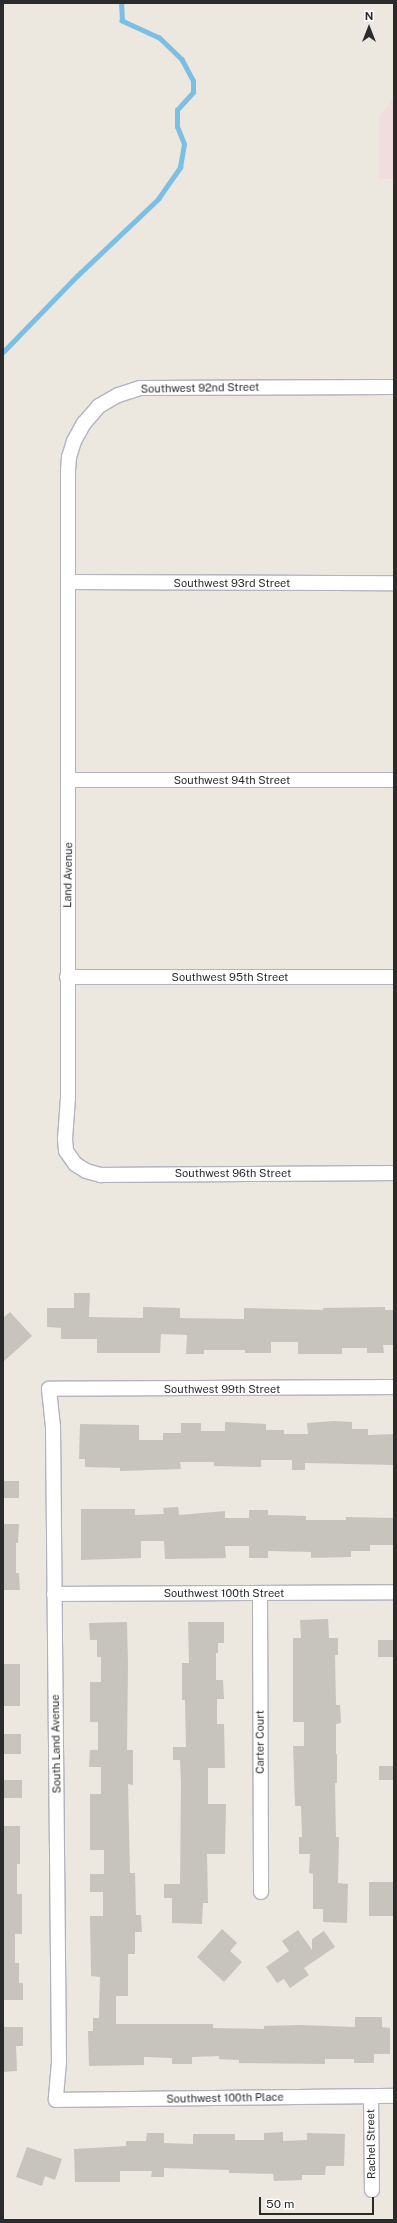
<!DOCTYPE html>
<html>
<head>
<meta charset="utf-8">
<style>
  body { margin:0 }
  #map { position:relative; width:397px; height:2223px; overflow:hidden; background:#ece7df; font-family:"Public Sans",sans-serif }
  div>[style] { position:absolute }
  [style*='--x'] { left:calc(var(--x)*1px); top:calc(var(--y)*1px); width:calc(var(--w)*1px); rotate:calc(var(--a)*1deg) }
  .medical>* { inset:0; background:#f1dddd }
  .stream>* { height:4.5px; margin:-2.25px; padding:0 2.25px; transform-origin:2.25px; border-radius:2.25px; background:#7bc0e4 }
  .building>* { inset:0; background:#c7c4be; transform-origin:0 0 }
  .roads { filter:drop-shadow(1px 0 #b2b3bd) drop-shadow(-1px 0 #b2b3bd) drop-shadow(0 1px #b2b3bd) drop-shadow(0 -1px #b2b3bd) }
  .minor>* { height:14px; margin:-7px; padding:0 7px; transform-origin:7px; border-radius:7px; background:#fff }
  span { translate:-50% -50%; white-space:nowrap; text-align:center; line-height:1.15; -webkit-text-stroke:3px #fff; paint-order:stroke }
  .street-label { font-size:11px; color:#2b2b2b }
  .frame { position:absolute; inset:0; border:4px solid #2b2b2b; pointer-events:none }
  .north { position:absolute; left:349px; top:8px; width:40px; height:40px; -webkit-text-stroke:3px #fff; paint-order:stroke; rotate:0deg; font-size:11px; font-weight:700; line-height:16px; text-align:center; color:#2b2b2b }
  .north::after { content:''; display:block; margin:auto; width:14px; height:18px; background:#2b2b2b; clip-path:polygon(50% 0,100% 100%,50% 72%,0 100%) }
  .scale { position:absolute; left:259px; top:2197px; width:115px; height:18px; box-sizing:border-box; border:2px solid #2b2b2b; border-top:0; padding-left:5px; font-size:12px; line-height:14px; white-space:nowrap; color:#2b2b2b; -webkit-text-stroke:3px #fff; paint-order:stroke }
</style>
</head>
<body>
<div id="map">
  <div class="medical">
    <div style="clip-path:polygon(394px 98px,394px 179px,379px 179px,379px 117px)"></div>
  </div>
  <div class="stream">
    <div style="--x:3;--y:352;--w:106;--a:-45.8"></div>
    <div style="--x:77;--y:276;--w:112;--a:-43.5"></div>
    <div style="--x:158;--y:199;--w:39;--a:-55"></div>
    <div style="--x:180;--y:167;--w:23;--a:-80"></div>
    <div style="--x:184;--y:144;--w:18;--a:-112"></div>
    <div style="--x:177;--y:127;--w:17;--a:-90"></div>
    <div style="--x:177;--y:110;--w:24;--a:-48"></div>
    <div style="--x:193;--y:92;--w:11;--a:-90"></div>
    <div style="--x:193;--y:81;--w:24;--a:-118"></div>
    <div style="--x:182;--y:60;--w:32;--a:-136"></div>
    <div style="--x:159;--y:38;--w:41;--a:-155.3"></div>
    <div style="--x:122;--y:21;--w:18;--a:-93"></div>
  </div>
  <div class="building">
    <div style="clip-path:polygon(74px 1293px,90px 1293px,89px 1317px,143px 1318px,143px 1307px,180px 1308px,180px 1318px,244px 1319px,244px 1308px,323px 1310px,323px 1308px,385px 1307px,385px 1310px,394px 1310px,394px 1345px,383px 1345px,384px 1353px,367px 1353px,367px 1348px,342px 1348px,342px 1354px,298px 1354px,298px 1342px,271px 1342px,271px 1353px,245px 1353px,245px 1350px,204px 1350px,204px 1354px,186px 1354px,187px 1335px,161px 1334px,160px 1353px,97px 1353px,97px 1339px,61px 1339px,61px 1328px,47px 1327px,47px 1308px,74px 1308px)"></div>
    <div style="clip-path:polygon(10px 1312px,32px 1336px,3px 1362px,3px 1318px)"></div>
    <div style="clip-path:polygon(334px 1421px,352px 1422px,352px 1429px,368px 1429px,368px 1435px,394px 1434px,394px 1465px,305px 1463px,305px 1470px,292px 1470px,292px 1460px,261px 1460px,261px 1467px,214px 1466px,214px 1462px,180px 1462px,181px 1469px,120px 1471px,120px 1468px,85px 1467px,85px 1459px,79px 1459px,80px 1424px,139px 1425px,139px 1440px,163px 1440px,163px 1433px,181px 1433px,181px 1423px,201px 1423px,201px 1431px,225px 1431px,225px 1422px,266px 1424px,266px 1430px,284px 1430px,284px 1434px,308px 1434px,307px 1423px)"></div>
    <div style="left:19px;top:1481px;width:17px;height:16px;rotate:90deg"></div>
    <div style="clip-path:polygon(178px 1507px,179px 1515px,225px 1511px,225px 1518px,249px 1518px,249px 1510px,268px 1510px,268px 1515px,306px 1516px,306px 1520px,346px 1520px,346px 1517px,394px 1518px,394px 1545px,370px 1545px,370px 1551px,351px 1551px,351px 1557px,311px 1558px,311px 1552px,268px 1551px,268px 1558px,249px 1558px,249px 1546px,225px 1546px,226px 1558px,165px 1559px,164px 1541px,141px 1541px,141px 1558px,81px 1560px,81px 1509px,135px 1509px,135px 1515px,164px 1514px,163px 1508px)"></div>
    <div style="clip-path:polygon(3px 1524px,19px 1524px,18px 1543px,16px 1543px,16px 1573px,19px 1573px,20px 1590px,3px 1590px)"></div>
    <div style="clip-path:polygon(328px 1619px,329px 1638px,338px 1638px,338px 1655px,335px 1655px,336px 1705px,340px 1705px,341px 1723px,336px 1724px,336px 1754px,337px 1754px,337px 1783px,335px 1783px,336px 1837px,339px 1837px,338px 1883px,348px 1884px,347px 1923px,323px 1922px,323px 1909px,313px 1909px,313px 1874px,309px 1873px,310px 1854px,299px 1854px,299px 1837px,302px 1837px,301px 1806px,295px 1806px,293px 1746px,304px 1746px,304px 1722px,293px 1722px,293px 1638px,301px 1638px,300px 1620px)"></div>
    <div style="clip-path:polygon(127px 1622px,128px 1664px,127px 1750px,133px 1750px,133px 1785px,128px 1784px,130px 1873px,135px 1873px,136px 1915px,141px 1915px,142px 1932px,135px 1932px,135px 1954px,128px 1954px,128px 1996px,116px 1996px,116px 2024px,213px 2024px,213px 2028px,264px 2029px,264px 2026px,301px 2025px,355px 2027px,355px 2017px,382px 2017px,382px 2027px,390px 2028px,390px 2054px,374px 2054px,374px 2063px,354px 2063px,354px 2059px,325px 2059px,325px 2064px,239px 2063px,239px 2060px,219px 2059px,219px 2056px,192px 2057px,192px 2064px,172px 2064px,172px 2058px,144px 2057px,144px 2065px,89px 2066px,88px 2031px,93px 2031px,93px 2018px,99px 2018px,100px 1977px,91px 1976px,90px 1916px,103px 1916px,103px 1892px,90px 1892px,90px 1874px,104px 1874px,104px 1850px,90px 1850px,90px 1794px,101px 1794px,101px 1767px,89px 1767px,90px 1750px,98px 1750px,98px 1722px,90px 1722px,90px 1682px,101px 1682px,101px 1657px,97px 1657px,97px 1640px,90px 1640px,89px 1623px)"></div>
    <div style="clip-path:polygon(188px 1622px,224px 1622px,224px 1643px,218px 1643px,218px 1653px,216px 1653px,216px 1680px,223px 1680px,224px 1699px,217px 1699px,217px 1724px,224px 1724px,225px 1768px,208px 1768px,208px 1804px,226px 1804px,225px 1854px,207px 1854px,208px 1903px,203px 1903px,202px 1924px,172px 1923px,172px 1898px,164px 1898px,164px 1884px,180px 1884px,181px 1783px,180px 1760px,173px 1760px,173px 1747px,186px 1747px,185px 1700px,182px 1700px,182px 1663px,189px 1663px)"></div>
    <div style="left:378px;top:1640px;width:16px;height:17px"></div>
    <div style="left:3px;top:1664px;width:17px;height:42px"></div>
    <div style="left:3px;top:1734px;width:18px;height:20px"></div>
    <div style="left:379px;top:1766px;width:15px;height:14px"></div>
    <div style="left:3px;top:1780px;width:19px;height:18px"></div>
    <div style="clip-path:polygon(3px 1826px,20px 1826px,20px 1864px,17px 1864px,17px 1894px,22px 1894px,22px 1934px,15px 1934px,15px 1963px,19px 1963px,19px 1983px,23px 1983px,23px 2000px,3px 2000px)"></div>
    <div style="left:369px;top:1882px;width:25px;height:34px"></div>
    <div style="clip-path:polygon(222px 1929px,237px 1943px,230px 1951px,242px 1962px,224px 1982px,197px 1957px)"></div>
    <div style="clip-path:polygon(298px 1930px,312px 1950px,312px 1939px,324px 1931px,335px 1947px,304px 1968px,309px 1975px,290px 1988px,284px 1979px,277px 1983px,266px 1967px,289px 1951px,282px 1941px)"></div>
    <div style="clip-path:polygon(3px 2027px,23px 2027px,23px 2046px,16px 2046px,17px 2071px,3px 2072px)"></div>
    <div style="clip-path:polygon(283px 2132px,283px 2141px,307px 2140px,307px 2133px,345px 2134px,344px 2166px,326px 2166px,325px 2175px,302px 2175px,302px 2180px,274px 2181px,273px 2174px,229px 2173px,229px 2170px,164px 2168px,164px 2177px,151px 2177px,152px 2171px,120px 2171px,120px 2182px,75px 2182px,74px 2149px,126px 2146px,126px 2141px,146px 2141px,147px 2133px,164px 2133px,164px 2143px,193px 2144px,193px 2134px,235px 2134px,235px 2140px,264px 2140px,264px 2133px)"></div>
    <div style="clip-path:polygon(27px 2147px,62px 2159px,55px 2180px,45px 2176px,42px 2186px,16px 2177px)"></div>
  </div>
  <div class="roads">
    <div class="minor">
      <div style="--x:394;--y:387;--w:254;--a:179.8"></div>
      <div style="--x:140;--y:388;--w:23;--a:162"></div>
      <div style="--x:118;--y:395;--w:22;--a:150"></div>
      <div style="--x:99;--y:406;--w:23;--a:131"></div>
      <div style="--x:84;--y:423;--w:21;--a:119"></div>
      <div style="--x:74;--y:441;--w:17;--a:107"></div>
      <div style="--x:69;--y:457;--w:13;--a:94"></div>
      <div style="--x:68;--y:470;--w:628;--a:90"></div>
      <div style="--x:68;--y:1098;--w:41;--a:94.2"></div>
      <div style="--x:65;--y:1139;--w:12;--a:85"></div>
      <div style="--x:66;--y:1151;--w:16;--a:55"></div>
      <div style="--x:75;--y:1164;--w:13;--a:32"></div>
      <div style="--x:86;--y:1171;--w:16;--a:15"></div>
      <div style="--x:101;--y:1175;--w:293;--a:-0.4"></div>
      <div style="--x:70;--y:582;--w:324;--a:0.2"></div>
      <div style="--x:69;--y:780;--w:325;--a:0"></div>
      <div style="--x:67;--y:977;--w:327;--a:0"></div>
      <div style="--x:394;--y:1387;--w:345;--a:179.7"></div>
      <div style="--x:49;--y:1389;--w:38;--a:84"></div>
      <div style="--x:53;--y:1427;--w:635;--a:89.46"></div>
      <div style="--x:59;--y:2062;--w:38;--a:95"></div>
      <div style="--x:56;--y:2100;--w:338;--a:-0.7"></div>
      <div style="--x:260;--y:1593;--w:299;--a:89.8"></div>
      <div style="--x:54;--y:1594;--w:340;--a:-0.3"></div>
      <div style="--x:371;--y:2097;--w:93;--a:89.4"></div>
    </div>
  </div>
  <div class="street-label">
    <span style="left:200px;top:388px;rotate:-1deg">Southwest 92nd Street</span>
    <span style="left:232px;top:583px">Southwest 93rd Street</span>
    <span style="left:232px;top:780px">Southwest 94th Street</span>
    <span style="left:68px;top:875px;rotate:-89deg">Land Avenue</span>
    <span style="left:230px;top:977px">Southwest 95th Street</span>
    <span style="left:233px;top:1173px">Southwest 96th Street</span>
    <span style="left:222px;top:1389px">Southwest 99th Street</span>
    <span style="left:224px;top:1593px">Southwest 100th Street</span>
    <span style="left:260px;top:1742px;rotate:-90deg">Carter Court</span>
    <span style="left:56px;top:1744px;rotate:-91deg">South Land Avenue</span>
    <span style="left:225px;top:2098px;rotate:-1deg">Southwest 100th Place</span>
    <span style="left:371px;top:2144px;rotate:-91deg">Rachel Street</span>
  </div>
  <div class="frame"></div>
  <div class="north">N</div>
  <div class="scale">50 m</div>
</div>
</body>
</html>
